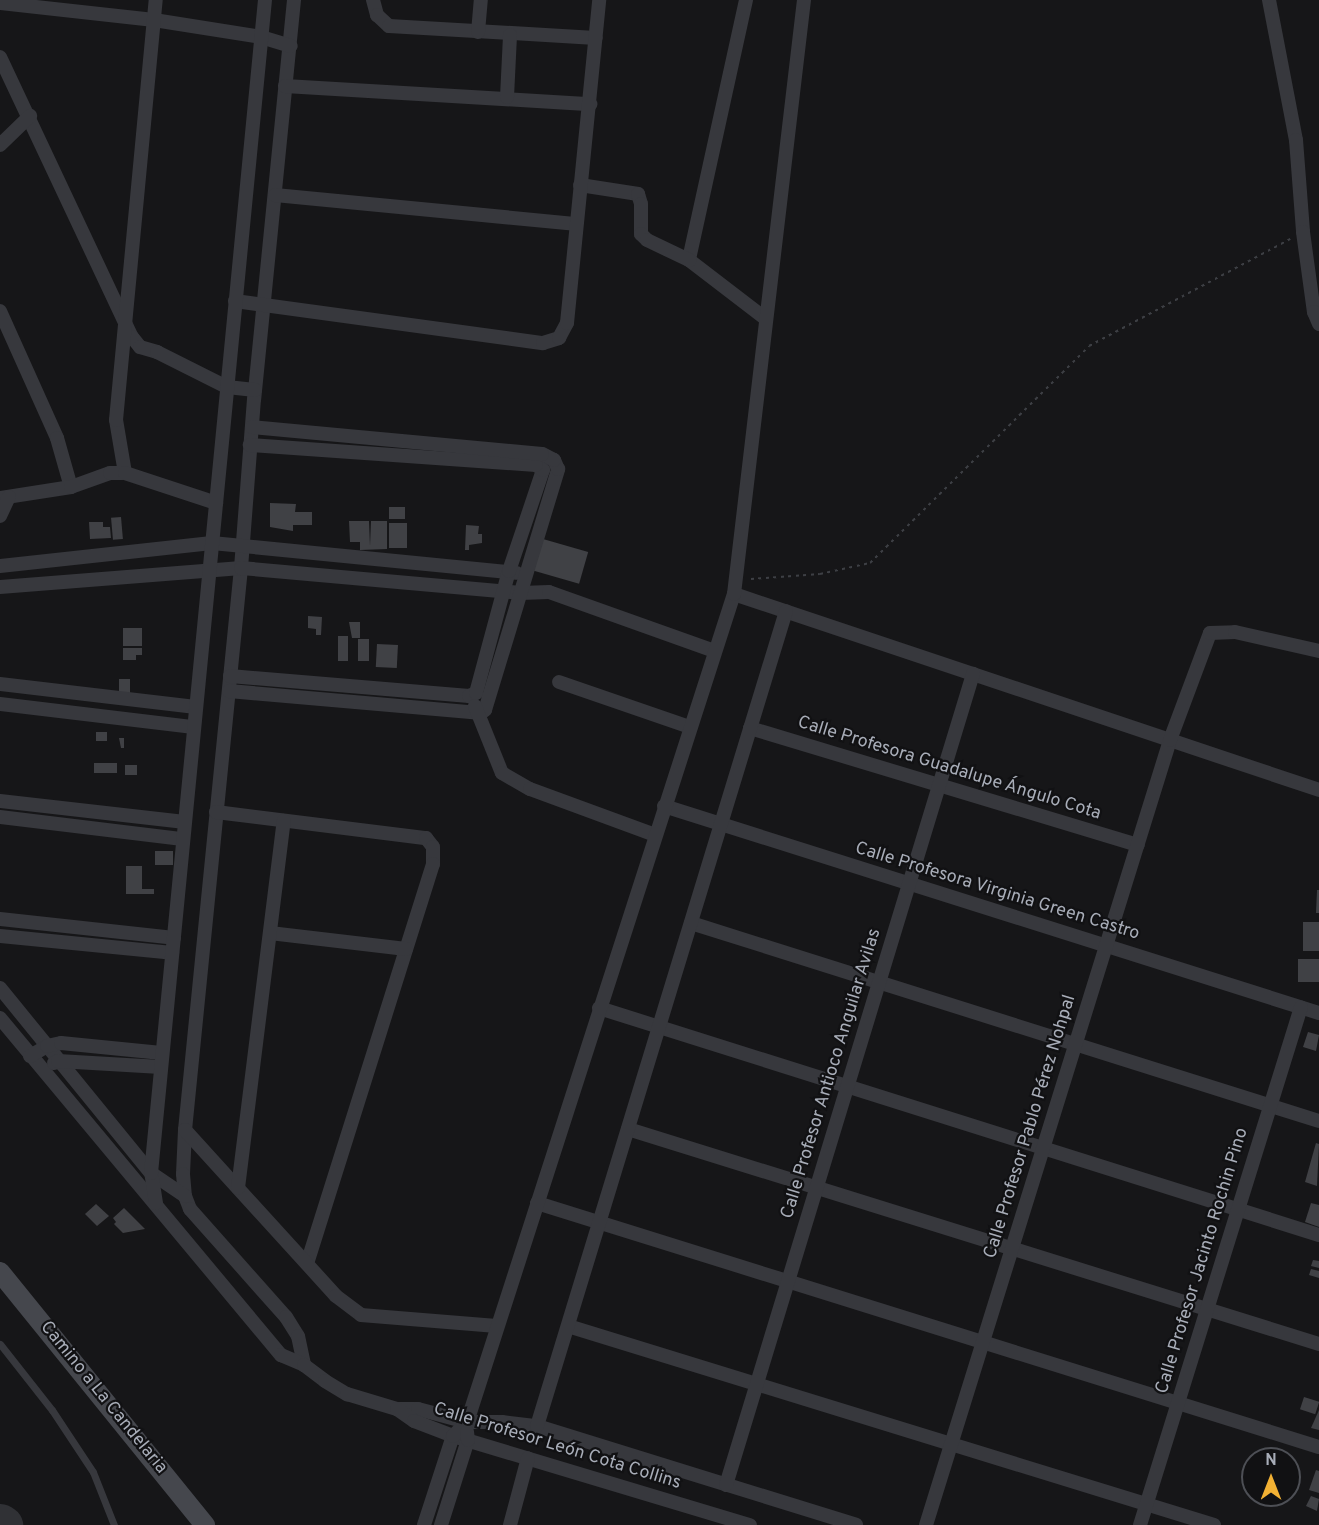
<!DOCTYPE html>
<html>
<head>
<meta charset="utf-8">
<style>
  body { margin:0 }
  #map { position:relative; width:1319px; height:1525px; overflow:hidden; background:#161618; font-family:Overpass,sans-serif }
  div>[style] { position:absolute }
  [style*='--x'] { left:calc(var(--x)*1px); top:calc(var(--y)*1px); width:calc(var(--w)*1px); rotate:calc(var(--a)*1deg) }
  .taxiway>* { height:39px; margin:-19.5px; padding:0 19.5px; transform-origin:19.5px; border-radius:19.5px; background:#303135 }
  .building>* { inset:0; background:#404145; transform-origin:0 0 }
  .path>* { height:2px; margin-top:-1px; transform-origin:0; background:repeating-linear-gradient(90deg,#3d3f44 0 3px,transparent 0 7.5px) }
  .lane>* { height:7px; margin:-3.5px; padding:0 3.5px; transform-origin:3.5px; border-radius:3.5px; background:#37383d }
  .street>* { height:14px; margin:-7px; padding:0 7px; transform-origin:7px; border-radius:7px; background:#37383d }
  .secondary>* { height:20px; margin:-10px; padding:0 10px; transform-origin:10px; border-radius:10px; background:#45474d }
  span { translate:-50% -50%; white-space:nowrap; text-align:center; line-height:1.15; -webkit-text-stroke:4.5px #111113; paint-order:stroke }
  .street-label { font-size:18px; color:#a8adb8 }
  .north { position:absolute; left:1241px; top:1447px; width:60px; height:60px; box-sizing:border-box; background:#111113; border:2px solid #4d4f55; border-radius:50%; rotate:0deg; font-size:16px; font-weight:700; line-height:24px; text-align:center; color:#a8adb8 }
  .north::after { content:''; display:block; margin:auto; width:21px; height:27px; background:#f2b134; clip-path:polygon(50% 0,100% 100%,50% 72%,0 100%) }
</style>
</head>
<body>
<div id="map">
  <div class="taxiway">
    <div style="--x:0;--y:1523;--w:4;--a:34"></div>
  </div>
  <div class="building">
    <div style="clip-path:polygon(270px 503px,296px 504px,295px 512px,312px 512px,312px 525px,293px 525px,293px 531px,270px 527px)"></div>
    <div style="left:389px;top:507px;width:16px;height:12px"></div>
    <div style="left:121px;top:517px;width:22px;height:10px;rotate:85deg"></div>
    <div style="clip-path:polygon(349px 521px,369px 521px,370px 546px,371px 521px,387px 521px,387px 549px,360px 550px,360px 542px,350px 542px)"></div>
    <div style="clip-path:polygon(89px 522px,103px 522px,103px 527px,110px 527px,111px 538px,90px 539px)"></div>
    <div style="left:389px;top:523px;width:18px;height:25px"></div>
    <div style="clip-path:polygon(466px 525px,479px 526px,478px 534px,482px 534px,482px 543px,469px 545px,469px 550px,465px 550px)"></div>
    <div style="left:543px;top:539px;width:47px;height:33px;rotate:16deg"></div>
    <div style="clip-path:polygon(308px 616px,322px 617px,321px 635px,316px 635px,316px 629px,308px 628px)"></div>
    <div style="clip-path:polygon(349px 622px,360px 622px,360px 638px,352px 638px)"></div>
    <div style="left:123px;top:628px;width:19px;height:18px"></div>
    <div style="left:338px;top:636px;width:10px;height:25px"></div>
    <div style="left:358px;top:639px;width:11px;height:22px"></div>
    <div style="left:377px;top:644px;width:21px;height:23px;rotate:3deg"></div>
    <div style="clip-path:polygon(123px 648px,142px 648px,142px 655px,136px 655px,136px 660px,123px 660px)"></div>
    <div style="left:119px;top:679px;width:11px;height:14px"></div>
    <div style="left:107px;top:732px;width:9px;height:11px;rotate:90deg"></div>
    <div style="clip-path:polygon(119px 738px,124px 738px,124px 748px,121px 748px)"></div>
    <div style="left:94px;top:763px;width:23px;height:10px"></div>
    <div style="left:125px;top:765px;width:12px;height:10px"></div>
    <div style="left:155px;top:851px;width:18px;height:14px"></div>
    <div style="left:126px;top:866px;width:16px;height:28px"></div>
    <div style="left:142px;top:889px;width:12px;height:5px"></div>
    <div style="clip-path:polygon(1317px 890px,1319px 890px,1319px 913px,1316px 913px)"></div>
    <div style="left:1303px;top:922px;width:16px;height:29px"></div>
    <div style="left:1298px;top:959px;width:21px;height:23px"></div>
    <div style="clip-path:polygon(1308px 1032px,1319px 1035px,1316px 1051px,1303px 1047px)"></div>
    <div style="clip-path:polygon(1316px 1143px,1319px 1144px,1317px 1186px,1305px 1182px)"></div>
    <div style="clip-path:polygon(1311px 1203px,1319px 1205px,1319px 1227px,1305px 1222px)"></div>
    <div style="clip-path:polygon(96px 1204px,109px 1216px,97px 1226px,85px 1214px)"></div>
    <div style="clip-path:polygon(124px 1208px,145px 1229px,123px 1233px,114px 1224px,116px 1222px,113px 1218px)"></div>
    <div style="clip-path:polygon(1313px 1260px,1319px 1261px,1319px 1268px,1311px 1266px)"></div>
    <div style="clip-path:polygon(1311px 1269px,1319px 1271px,1319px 1278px,1309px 1275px)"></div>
    <div style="left:1304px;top:1397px;width:16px;height:13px;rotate:18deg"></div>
    <div style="clip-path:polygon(1319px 1410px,1319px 1430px,1311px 1428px)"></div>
    <div style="clip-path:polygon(1316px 1470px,1319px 1471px,1319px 1493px,1309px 1490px)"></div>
    <div style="clip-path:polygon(1311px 1496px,1319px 1499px,1317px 1511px,1306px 1506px)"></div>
  </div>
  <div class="path">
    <div style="--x:751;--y:579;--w:69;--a:-4.1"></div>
    <div style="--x:820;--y:574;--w:51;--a:-12.4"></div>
    <div style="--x:870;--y:563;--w:308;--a:-44.7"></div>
    <div style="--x:1089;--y:346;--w:228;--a:-28"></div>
  </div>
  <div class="lane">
    <div style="--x:0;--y:1344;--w:84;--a:51.8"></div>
    <div style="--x:52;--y:1410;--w:74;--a:56.5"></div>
    <div style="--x:93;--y:1472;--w:57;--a:68.4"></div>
  </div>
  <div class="street">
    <div style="--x:294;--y:0;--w:401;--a:95.7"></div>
    <div style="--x:254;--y:399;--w:169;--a:94.4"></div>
    <div style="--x:241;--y:568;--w:565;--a:95.69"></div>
    <div style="--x:185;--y:1130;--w:44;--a:92.6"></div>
    <div style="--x:183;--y:1174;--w:22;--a:85"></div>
    <div style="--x:185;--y:1196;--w:14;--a:69"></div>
    <div style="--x:190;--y:1209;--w:144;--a:48.4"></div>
    <div style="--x:286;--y:1317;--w:22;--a:58"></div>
    <div style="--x:298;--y:1336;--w:30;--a:78"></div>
    <div style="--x:373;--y:0;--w:16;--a:75"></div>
    <div style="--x:377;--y:15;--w:16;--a:43"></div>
    <div style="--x:389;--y:26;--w:207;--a:3.3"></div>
    <div style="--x:746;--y:0;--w:266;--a:102.4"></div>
    <div style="--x:689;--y:260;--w:97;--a:37.5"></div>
    <div style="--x:1269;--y:0;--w:143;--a:79.1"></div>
    <div style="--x:1296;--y:140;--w:92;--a:85.6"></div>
    <div style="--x:1303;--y:232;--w:81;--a:82.2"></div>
    <div style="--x:1314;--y:312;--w:13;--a:67"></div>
    <div style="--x:0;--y:3;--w:155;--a:6.3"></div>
    <div style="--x:154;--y:20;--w:108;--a:9"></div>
    <div style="--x:261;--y:37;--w:31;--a:17"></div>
    <div style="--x:478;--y:32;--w:32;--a:-85"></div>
    <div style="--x:0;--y:57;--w:310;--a:64.8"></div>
    <div style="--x:132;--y:337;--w:13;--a:51"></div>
    <div style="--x:140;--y:347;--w:18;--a:16"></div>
    <div style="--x:157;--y:352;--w:78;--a:26.6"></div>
    <div style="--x:227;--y:387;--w:28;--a:6"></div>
    <div style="--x:285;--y:86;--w:306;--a:3.4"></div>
    <div style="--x:507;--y:97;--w:62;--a:-87.2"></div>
    <div style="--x:0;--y:145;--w:42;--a:-44"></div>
    <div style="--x:580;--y:185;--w:59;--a:8.8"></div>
    <div style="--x:638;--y:194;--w:10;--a:73"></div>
    <div style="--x:641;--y:204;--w:30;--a:90"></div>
    <div style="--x:641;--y:234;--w:8;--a:45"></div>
    <div style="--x:647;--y:240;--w:47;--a:25.5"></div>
    <div style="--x:275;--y:195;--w:301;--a:5.5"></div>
    <div style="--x:235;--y:301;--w:311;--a:7.8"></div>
    <div style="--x:543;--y:343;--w:17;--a:-17"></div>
    <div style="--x:559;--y:338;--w:17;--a:-62"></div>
    <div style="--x:567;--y:323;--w:325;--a:-84.3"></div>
    <div style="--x:0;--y:311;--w:139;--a:65.8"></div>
    <div style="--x:57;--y:438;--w:51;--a:74.1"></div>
    <div style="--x:125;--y:473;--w:54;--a:-99.6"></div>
    <div style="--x:116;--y:420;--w:422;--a:-84.6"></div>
    <div style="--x:0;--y:498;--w:72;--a:-8.8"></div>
    <div style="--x:71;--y:487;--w:41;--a:-19.7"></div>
    <div style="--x:110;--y:473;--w:15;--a:0"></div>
    <div style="--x:125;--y:473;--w:96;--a:18.2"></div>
    <div style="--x:0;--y:516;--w:21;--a:-65"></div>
    <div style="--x:0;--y:566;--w:213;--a:-6.2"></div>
    <div style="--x:212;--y:543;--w:306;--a:5.6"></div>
    <div style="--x:0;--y:587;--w:242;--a:-4.5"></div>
    <div style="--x:241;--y:568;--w:281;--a:5.1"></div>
    <div style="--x:521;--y:593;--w:28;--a:-2"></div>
    <div style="--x:549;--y:592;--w:176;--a:19.6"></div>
    <div style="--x:734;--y:594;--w:617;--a:18.52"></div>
    <div style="--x:230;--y:676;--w:240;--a:4.8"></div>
    <div style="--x:469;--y:696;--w:8;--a:-23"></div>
    <div style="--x:476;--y:693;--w:126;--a:-74.9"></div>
    <div style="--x:509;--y:571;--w:107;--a:-71.4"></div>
    <div style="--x:543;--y:470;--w:9;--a:-144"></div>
    <div style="--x:536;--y:465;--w:287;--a:-176"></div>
    <div style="--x:559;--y:682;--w:139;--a:19"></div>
    <div style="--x:0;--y:684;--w:197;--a:6.7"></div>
    <div style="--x:229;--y:691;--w:251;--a:5"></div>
    <div style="--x:479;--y:713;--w:7;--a:-27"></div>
    <div style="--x:485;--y:710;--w:252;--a:-73.1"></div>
    <div style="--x:558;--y:469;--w:10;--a:-114"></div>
    <div style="--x:554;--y:460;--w:13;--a:-153"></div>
    <div style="--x:542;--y:454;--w:291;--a:-174.7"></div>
    <div style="--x:0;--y:704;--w:195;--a:6.8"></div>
    <div style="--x:475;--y:706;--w:72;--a:68.1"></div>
    <div style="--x:502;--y:773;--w:32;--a:30"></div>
    <div style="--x:530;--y:789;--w:133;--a:20.2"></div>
    <div style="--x:750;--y:728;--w:405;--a:16.8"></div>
    <div style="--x:0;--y:801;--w:186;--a:6.5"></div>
    <div style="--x:664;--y:806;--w:687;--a:17.54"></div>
    <div style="--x:216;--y:812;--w:212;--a:7.1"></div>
    <div style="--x:426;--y:838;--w:11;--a:52"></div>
    <div style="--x:433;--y:847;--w:17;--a:90"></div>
    <div style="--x:433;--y:864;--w:419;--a:107.5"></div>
    <div style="--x:0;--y:817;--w:184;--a:6.9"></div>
    <div style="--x:0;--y:919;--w:175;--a:6.2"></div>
    <div style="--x:691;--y:923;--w:658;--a:17.5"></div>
    <div style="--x:270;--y:933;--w:137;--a:6.7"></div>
    <div style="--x:0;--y:936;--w:173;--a:5.6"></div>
    <div style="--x:0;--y:988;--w:239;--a:50.8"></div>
    <div style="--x:151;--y:1173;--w:41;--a:34.1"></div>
    <div style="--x:599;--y:1008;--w:755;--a:17.5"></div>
    <div style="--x:0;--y:1018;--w:439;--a:50.2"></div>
    <div style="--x:281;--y:1355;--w:25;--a:23"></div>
    <div style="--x:304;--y:1365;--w:26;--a:37"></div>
    <div style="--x:325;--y:1381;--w:26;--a:31"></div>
    <div style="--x:347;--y:1394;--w:52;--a:16.7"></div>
    <div style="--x:397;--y:1409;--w:21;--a:0"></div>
    <div style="--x:418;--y:1409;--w:51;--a:14.9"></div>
    <div style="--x:467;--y:1422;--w:35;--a:0"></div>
    <div style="--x:502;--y:1422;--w:35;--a:7"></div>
    <div style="--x:537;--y:1426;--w:334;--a:17.2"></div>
    <div style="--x:30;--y:1056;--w:20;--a:-30"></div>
    <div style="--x:47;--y:1046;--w:14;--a:-12"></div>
    <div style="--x:61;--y:1043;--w:101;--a:5.7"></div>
    <div style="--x:54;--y:1063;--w:4;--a:-27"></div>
    <div style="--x:58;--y:1061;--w:103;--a:3.3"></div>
    <div style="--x:628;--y:1129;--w:724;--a:17.28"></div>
    <div style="--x:185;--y:1130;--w:224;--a:47.7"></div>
    <div style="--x:336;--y:1296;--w:31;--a:37"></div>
    <div style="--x:361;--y:1315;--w:136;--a:4.6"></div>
    <div style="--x:238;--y:1188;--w:370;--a:-82.9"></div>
    <div style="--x:156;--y:1203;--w:30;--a:-99"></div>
    <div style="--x:151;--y:1173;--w:1179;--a:-84.45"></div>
    <div style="--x:537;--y:1203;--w:819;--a:17.33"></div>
    <div style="--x:568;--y:1326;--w:676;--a:17.12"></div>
    <div style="--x:397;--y:1409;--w:21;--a:35"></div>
    <div style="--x:414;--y:1421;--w:42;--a:21"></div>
    <div style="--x:453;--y:1436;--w:310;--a:16.7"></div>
    <div style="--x:467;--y:1422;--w:870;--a:-72.13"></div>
    <div style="--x:734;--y:594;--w:598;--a:-83.28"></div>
    <div style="--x:537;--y:1426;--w:852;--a:-73.01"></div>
    <div style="--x:726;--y:1485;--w:848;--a:-73.06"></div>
    <div style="--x:424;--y:1525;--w:94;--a:-72"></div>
    <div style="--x:453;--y:1436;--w:8;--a:-45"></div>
    <div style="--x:441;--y:1525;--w:89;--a:-72.4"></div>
    <div style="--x:468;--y:1440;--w:8;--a:-97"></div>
    <div style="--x:510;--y:1525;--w:69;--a:-75"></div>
    <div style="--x:926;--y:1525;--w:822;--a:-72.73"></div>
    <div style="--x:1170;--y:740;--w:114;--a:-69.5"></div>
    <div style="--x:1210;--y:633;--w:25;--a:-2"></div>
    <div style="--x:1235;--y:632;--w:86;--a:12.7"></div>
    <div style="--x:1140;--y:1525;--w:542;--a:-72.73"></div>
  </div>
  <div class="secondary">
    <div style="--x:0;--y:1272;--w:326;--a:51"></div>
  </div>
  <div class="street-label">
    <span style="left:949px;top:769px;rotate:17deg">Calle Profesora Guadalupe Ángulo Cota</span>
    <span style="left:997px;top:892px;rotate:17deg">Calle Profesora Virginia Green Castro</span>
    <span style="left:832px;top:1074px;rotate:-73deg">Calle Profesor Antioco Anguilar Avilas</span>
    <span style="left:1031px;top:1127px;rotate:-73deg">Calle Profesor Pablo Pérez Nohpal</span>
    <span style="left:1203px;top:1261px;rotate:-73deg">Calle Profesor Jacinto Rochin Pino</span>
    <span style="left:103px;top:1398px;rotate:51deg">Camino a La Candelaria</span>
    <span style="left:557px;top:1447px;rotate:17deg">Calle Profesor León Cota Collins</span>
  </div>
  <div class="north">N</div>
</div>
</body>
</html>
